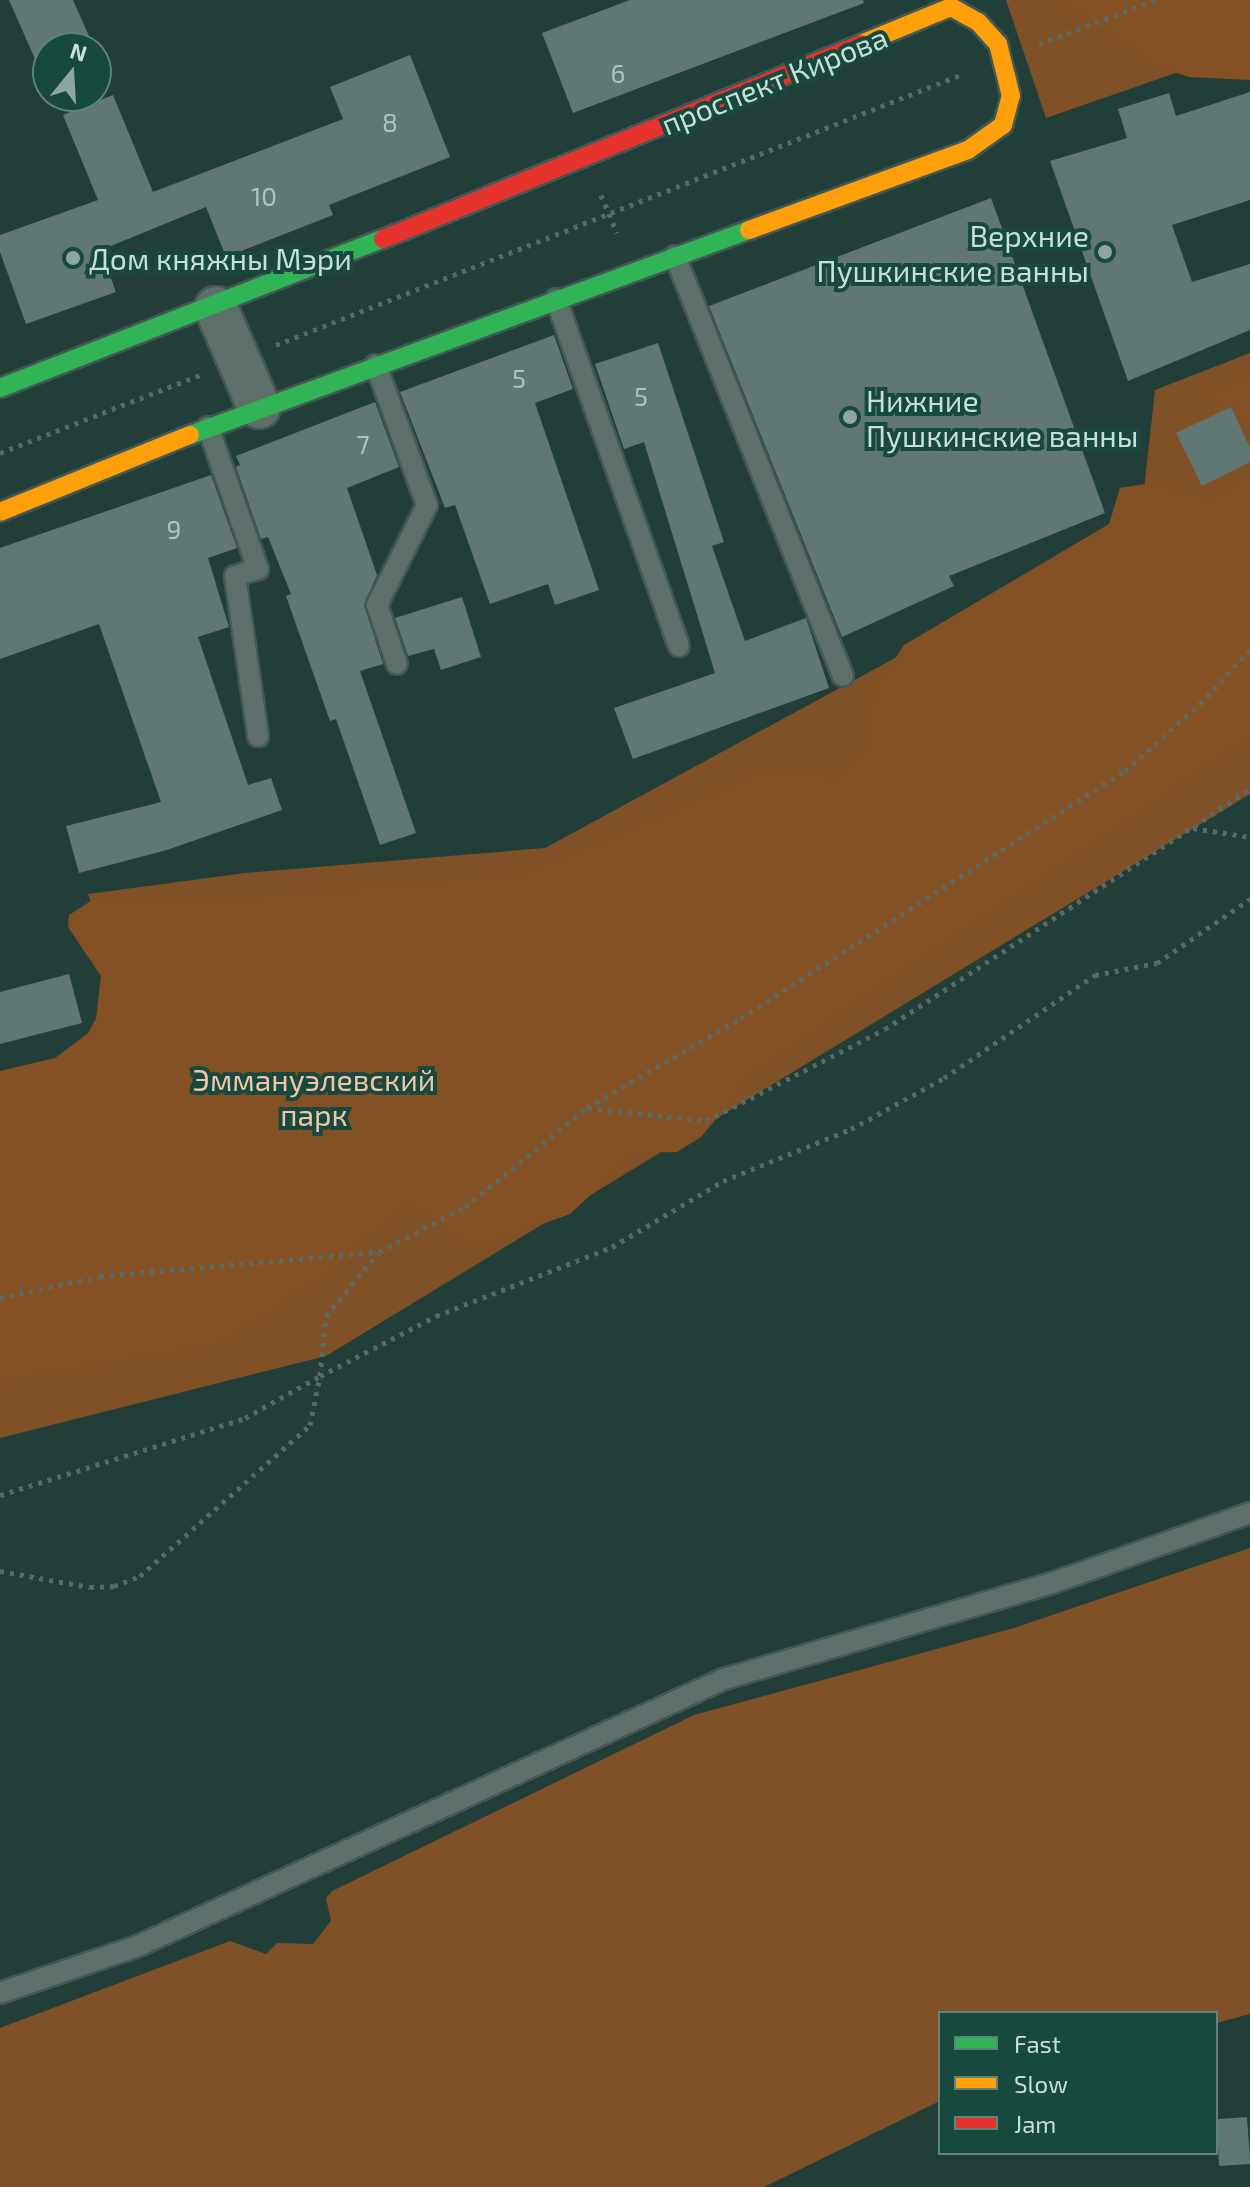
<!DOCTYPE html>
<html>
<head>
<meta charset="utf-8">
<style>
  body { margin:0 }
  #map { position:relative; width:1250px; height:2187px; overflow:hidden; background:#223e38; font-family:"Exo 2",sans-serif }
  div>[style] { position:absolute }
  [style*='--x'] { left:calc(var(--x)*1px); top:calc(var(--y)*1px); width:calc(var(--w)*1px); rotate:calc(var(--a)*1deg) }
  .green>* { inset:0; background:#805026 }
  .forest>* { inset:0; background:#845124 }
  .building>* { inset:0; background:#607774; transform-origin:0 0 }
  .path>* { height:5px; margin-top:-2.5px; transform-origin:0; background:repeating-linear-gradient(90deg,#596a67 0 4px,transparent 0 10px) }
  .roads { filter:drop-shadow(2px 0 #435854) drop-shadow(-2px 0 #435854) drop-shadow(0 2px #435854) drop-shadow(0 -2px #435854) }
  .lane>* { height:20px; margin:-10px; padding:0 10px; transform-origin:10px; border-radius:10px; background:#5e6f6b }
  .street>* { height:42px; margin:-21px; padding:0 21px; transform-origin:21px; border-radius:21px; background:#5e6f6b }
  .fast>* { height:18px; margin:-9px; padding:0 9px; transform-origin:9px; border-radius:9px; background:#30b455 }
  .slow>* { height:18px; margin:-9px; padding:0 9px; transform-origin:9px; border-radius:9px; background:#ff9f0a }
  .jam>* { height:18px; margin:-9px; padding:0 9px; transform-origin:9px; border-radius:9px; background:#e5322d }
  .dots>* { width:22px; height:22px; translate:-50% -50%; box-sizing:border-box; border:4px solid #17493e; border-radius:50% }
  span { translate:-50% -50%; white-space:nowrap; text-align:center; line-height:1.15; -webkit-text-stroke:8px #17493e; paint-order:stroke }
  .number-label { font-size:26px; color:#acc5bf }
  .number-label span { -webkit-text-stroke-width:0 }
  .street-label { font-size:30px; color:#c6dfd8 }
  .poi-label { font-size:30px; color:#c6dfd8 }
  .right { translate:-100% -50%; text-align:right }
  .left { translate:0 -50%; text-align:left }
  .park-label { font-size:30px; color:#f1c5a7 }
  .legend { position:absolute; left:938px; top:2011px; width:280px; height:144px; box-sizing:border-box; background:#17493e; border:2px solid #5d857c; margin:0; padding:10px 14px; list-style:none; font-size:24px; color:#c6dfd8 }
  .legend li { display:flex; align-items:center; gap:16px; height:40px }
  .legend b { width:40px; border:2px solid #5d857c }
  .north { position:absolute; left:32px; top:32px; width:80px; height:80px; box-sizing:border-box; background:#17493e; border:2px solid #5d857c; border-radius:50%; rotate:18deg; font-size:22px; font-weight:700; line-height:32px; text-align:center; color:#c6dfd8 }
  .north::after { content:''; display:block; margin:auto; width:28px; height:36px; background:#8da7a0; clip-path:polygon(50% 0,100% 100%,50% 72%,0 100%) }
</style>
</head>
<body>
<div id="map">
  <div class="green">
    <div style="clip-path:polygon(1006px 0,1250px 0,1219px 58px,1046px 118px)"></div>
    <div style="clip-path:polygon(1250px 353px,1250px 794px,326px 1356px,0 1438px,0 1086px,73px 1060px,118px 979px,88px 894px,245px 873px,545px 848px,1140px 525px,1155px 390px)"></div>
    <div style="clip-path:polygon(1250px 1548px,1250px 2014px,1216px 2023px,1216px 2013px,940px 2013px,940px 2101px,764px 2187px,0 2187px,0 2028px,230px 1941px,266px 1954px,277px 1943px,313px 1944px,331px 1921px,326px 1898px,332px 1891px,694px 1715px,1014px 1628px)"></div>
  </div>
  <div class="forest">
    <div style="clip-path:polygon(1053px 0,1250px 0,1250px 80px,1189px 77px,1151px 65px,1100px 24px)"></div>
    <div style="clip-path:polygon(1250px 374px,1250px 429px,1233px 404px,1223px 409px,1200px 398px)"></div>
    <div style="clip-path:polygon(1250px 475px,1250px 738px,755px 1072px,701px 1137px,677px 1152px,636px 1153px,570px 1214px,473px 1249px,408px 1202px,331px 1272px,220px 1344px,0 1382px,0 1071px,55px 1058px,95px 1028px,101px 976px,68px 927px,69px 915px,94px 899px,221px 900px,523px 874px,751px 777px,781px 770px,836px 777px,864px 748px,875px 689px,904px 645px,1109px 524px,1120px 488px,1151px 483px,1210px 499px)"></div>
  </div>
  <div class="building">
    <div style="clip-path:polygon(9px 0,73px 0,89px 36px,48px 48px,35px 59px)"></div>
    <div style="clip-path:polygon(630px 0,863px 0,864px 3px,573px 113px,542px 33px)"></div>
    <div style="clip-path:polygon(410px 55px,450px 157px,329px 205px,333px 215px,226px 257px,206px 207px,101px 250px,116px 292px,26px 324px,0 252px,0 235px,98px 200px,63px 115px,113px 95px,153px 192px,343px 119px,330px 87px)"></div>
    <div style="clip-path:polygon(1250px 92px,1250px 200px,1172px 225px,1192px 282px,1250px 264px,1250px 330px,1128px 381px,1050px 161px,1127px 138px,1118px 109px,1169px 93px,1176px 116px)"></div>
    <div style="clip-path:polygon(991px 198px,1105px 513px,949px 576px,954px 586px,842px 637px,709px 306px)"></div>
    <div style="clip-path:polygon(554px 335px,573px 389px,535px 403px,599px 590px,555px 605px,548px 584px,490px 604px,455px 505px,445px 508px,400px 392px)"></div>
    <div style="clip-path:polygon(658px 343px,724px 542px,712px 546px,745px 641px,806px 618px,829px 688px,633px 759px,614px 708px,715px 673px,644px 442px,624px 449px,595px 364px)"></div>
    <div style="clip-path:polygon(375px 402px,399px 467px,347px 488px,377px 575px,364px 605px,383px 664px,360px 671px,416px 833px,380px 845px,336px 719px,330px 721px,286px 596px,291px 594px,268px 537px,261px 539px,236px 467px,240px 465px,236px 456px)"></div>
    <div style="clip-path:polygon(1231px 407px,1250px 448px,1250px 462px,1202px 486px,1176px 433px)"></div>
    <div style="clip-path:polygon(211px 475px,237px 548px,208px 558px,229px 627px,198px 637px,248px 785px,271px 778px,282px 810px,167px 850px,79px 873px,66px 826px,161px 802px,99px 624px,0 659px,0 548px)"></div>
    <div style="clip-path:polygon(462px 597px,481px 657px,441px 670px,434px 649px,408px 656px,395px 618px)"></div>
    <div style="clip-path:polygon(69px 974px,82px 1023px,0 1044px,0 992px)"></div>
    <div style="left:1247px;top:2117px;width:47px;height:31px;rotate:86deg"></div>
  </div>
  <div class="path">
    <div style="--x:1039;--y:44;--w:125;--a:-20.6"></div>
    <div style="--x:601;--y:195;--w:41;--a:67.2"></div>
    <div style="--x:276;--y:345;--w:739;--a:-21.53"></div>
    <div style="--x:0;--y:453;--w:215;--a:-21.3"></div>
    <div style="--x:1193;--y:828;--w:58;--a:9"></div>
    <div style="--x:588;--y:1108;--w:119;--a:6.3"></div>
    <div style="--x:706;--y:1121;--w:201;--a:-27.2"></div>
    <div style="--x:885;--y:1029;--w:437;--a:-33.3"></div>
    <div style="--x:0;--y:1298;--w:102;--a:-12.4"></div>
    <div style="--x:100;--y:1276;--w:280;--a:-4.9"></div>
    <div style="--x:379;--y:1252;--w:97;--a:-27.6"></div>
    <div style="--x:465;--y:1207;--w:157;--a:-39.1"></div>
    <div style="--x:587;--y:1108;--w:178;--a:-30.3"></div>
    <div style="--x:741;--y:1018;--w:457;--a:-32.8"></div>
    <div style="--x:1125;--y:771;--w:101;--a:-41.8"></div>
    <div style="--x:1200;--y:704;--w:74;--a:-47.2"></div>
    <div style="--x:0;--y:1495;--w:257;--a:-17.4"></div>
    <div style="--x:245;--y:1418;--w:86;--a:-29.2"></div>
    <div style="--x:320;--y:1376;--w:60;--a:-84.3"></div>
    <div style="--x:326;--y:1316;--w:82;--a:-50.5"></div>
    <div style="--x:0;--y:1571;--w:91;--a:10.1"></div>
    <div style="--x:90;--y:1587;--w:24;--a:-2"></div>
    <div style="--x:114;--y:1586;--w:28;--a:-21"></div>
    <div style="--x:140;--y:1576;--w:227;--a:-41.6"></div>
    <div style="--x:310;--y:1425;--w:50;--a:-78.5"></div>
    <div style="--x:320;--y:1376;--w:131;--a:-27.3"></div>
    <div style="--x:436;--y:1316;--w:189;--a:-21.4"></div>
    <div style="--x:612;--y:1247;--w:129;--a:-30.7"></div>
    <div style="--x:723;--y:1181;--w:138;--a:-22.1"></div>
    <div style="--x:851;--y:1129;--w:106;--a:-28.7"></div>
    <div style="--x:944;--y:1078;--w:183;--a:-34.3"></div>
    <div style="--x:1095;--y:975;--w:63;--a:-11"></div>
    <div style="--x:1157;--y:963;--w:113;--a:-34.5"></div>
  </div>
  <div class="roads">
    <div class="lane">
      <div style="--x:675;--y:256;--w:452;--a:68.2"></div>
      <div style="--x:556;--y:299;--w:368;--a:70.5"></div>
      <div style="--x:376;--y:365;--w:149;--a:70"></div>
      <div style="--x:427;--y:505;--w:112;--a:116.6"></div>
      <div style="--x:377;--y:605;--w:62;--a:71.3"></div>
      <div style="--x:208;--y:427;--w:151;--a:70.6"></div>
      <div style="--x:258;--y:569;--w:24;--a:163"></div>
      <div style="--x:235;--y:576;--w:162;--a:81.8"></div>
      <div style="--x:0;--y:1993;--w:146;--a:-18.8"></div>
      <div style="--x:138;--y:1946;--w:644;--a:-24.5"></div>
      <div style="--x:724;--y:1679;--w:342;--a:-16.3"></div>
      <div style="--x:1052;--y:1583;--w:210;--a:-19.5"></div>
    </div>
    <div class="street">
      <div style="--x:216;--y:308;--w:108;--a:66.5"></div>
    </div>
    <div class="fast">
      <div style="--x:0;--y:388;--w:411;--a:-21.3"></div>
      <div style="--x:190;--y:435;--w:595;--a:-20.14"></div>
    </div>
    <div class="slow">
      <div style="--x:749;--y:230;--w:233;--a:-20.1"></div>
      <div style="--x:968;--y:150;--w:43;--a:-35.5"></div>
      <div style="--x:1003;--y:125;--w:30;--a:-75"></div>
      <div style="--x:1011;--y:96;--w:54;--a:-104"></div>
      <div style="--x:998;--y:44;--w:30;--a:-132"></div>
      <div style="--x:978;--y:22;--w:31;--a:-151"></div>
      <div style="--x:951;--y:7;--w:97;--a:157.7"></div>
      <div style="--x:0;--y:512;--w:205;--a:-22.1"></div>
    </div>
    <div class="jam">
      <div style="--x:383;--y:239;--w:516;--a:-22.19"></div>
    </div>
  </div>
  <div class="dots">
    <div style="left:1105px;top:252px;background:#8da7a0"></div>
    <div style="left:73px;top:258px;background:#8da7a0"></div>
    <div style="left:850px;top:417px;background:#8da7a0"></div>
  </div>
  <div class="number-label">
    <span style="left:618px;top:73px">6</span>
    <span style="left:390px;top:122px">8</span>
    <span style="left:264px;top:196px">10</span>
    <span style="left:519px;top:378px">5</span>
    <span style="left:641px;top:396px">5</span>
    <span style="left:363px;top:444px">7</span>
    <span style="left:174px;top:529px">9</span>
  </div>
  <div class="street-label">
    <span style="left:774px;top:80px;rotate:-22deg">проспект Кирова</span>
  </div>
  <div class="poi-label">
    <span class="right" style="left:1089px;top:252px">Верхние<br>Пушкинские ванны</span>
    <span class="left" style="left:89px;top:258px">Дом княжны Мэри</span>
    <span class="left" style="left:866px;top:417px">Нижние<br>Пушкинские ванны</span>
  </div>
  <div class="park-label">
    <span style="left:314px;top:1096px">Эммануэлевский<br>парк</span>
  </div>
  <ul class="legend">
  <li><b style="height:10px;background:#30b455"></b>Fast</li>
  <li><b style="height:10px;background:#ff9f0a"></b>Slow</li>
  <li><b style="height:10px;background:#e5322d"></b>Jam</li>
  </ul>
  <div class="north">N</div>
</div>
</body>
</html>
